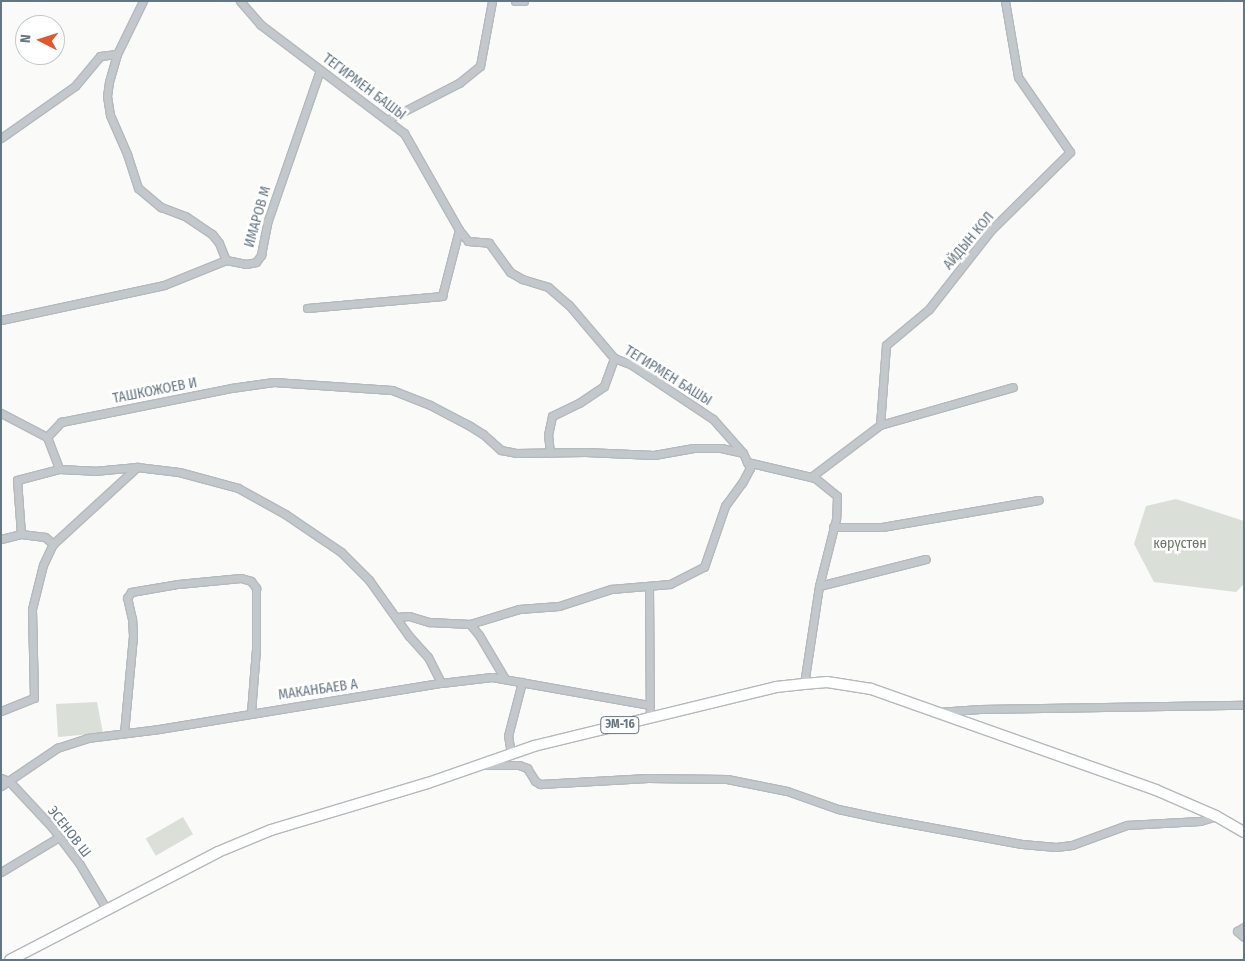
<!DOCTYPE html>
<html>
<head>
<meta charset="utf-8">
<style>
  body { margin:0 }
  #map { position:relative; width:1245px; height:961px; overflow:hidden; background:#fafaf8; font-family:"Fira Sans Condensed",sans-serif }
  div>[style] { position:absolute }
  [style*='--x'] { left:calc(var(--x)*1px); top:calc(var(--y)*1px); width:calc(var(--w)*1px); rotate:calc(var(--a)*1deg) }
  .green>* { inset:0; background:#dadfd7; transform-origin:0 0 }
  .roads { filter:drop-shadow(1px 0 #b4b9bd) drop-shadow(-1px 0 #b4b9bd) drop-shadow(0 1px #b4b9bd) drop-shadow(0 -1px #b4b9bd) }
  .minor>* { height:7px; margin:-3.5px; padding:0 3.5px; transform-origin:3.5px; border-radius:3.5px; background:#c3c8cc }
  .highway>* { height:10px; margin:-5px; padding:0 5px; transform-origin:5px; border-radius:5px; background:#fff }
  span { translate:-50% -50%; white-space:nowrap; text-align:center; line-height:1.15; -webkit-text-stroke:5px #fff; paint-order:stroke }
  .shield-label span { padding:1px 4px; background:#fff; border:1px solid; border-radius:4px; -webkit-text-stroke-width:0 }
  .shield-label { font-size:12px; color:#657683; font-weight:700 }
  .street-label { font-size:14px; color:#657683 }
  .park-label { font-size:14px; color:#687a64 }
  .frame { position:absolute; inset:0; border:2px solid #657683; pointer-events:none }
  .north { position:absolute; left:15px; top:15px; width:50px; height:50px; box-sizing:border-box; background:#fff; border:1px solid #c1c8cd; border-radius:50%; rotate:275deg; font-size:14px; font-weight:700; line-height:20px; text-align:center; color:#657683 }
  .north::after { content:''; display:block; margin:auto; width:18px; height:22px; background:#e4572e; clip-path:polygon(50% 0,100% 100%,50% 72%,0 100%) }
</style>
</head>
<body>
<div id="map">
  <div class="green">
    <div style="clip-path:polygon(1176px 499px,1244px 521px,1244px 584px,1236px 592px,1154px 582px,1134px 544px,1146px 506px)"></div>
    <div style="clip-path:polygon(97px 702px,103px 733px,58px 737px,56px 704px)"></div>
    <div style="left:183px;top:817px;width:20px;height:43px;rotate:60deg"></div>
  </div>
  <div class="roads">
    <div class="minor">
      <div style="--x:143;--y:1;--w:59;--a:116.1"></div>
      <div style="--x:117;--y:54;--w:29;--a:106"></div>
      <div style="--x:109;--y:82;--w:14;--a:98"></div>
      <div style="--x:107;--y:96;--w:19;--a:81"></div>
      <div style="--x:110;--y:115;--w:43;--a:66.4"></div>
      <div style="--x:127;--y:154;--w:36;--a:72"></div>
      <div style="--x:138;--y:188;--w:30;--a:40"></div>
      <div style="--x:161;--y:207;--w:26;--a:21"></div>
      <div style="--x:185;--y:216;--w:32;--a:34"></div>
      <div style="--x:212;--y:234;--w:11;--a:52"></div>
      <div style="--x:219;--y:243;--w:18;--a:68"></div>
      <div style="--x:240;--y:1;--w:32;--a:49"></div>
      <div style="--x:261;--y:25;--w:179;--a:37.1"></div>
      <div style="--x:404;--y:133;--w:112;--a:60.4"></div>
      <div style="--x:459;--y:230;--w:14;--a:51"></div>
      <div style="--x:468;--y:241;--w:21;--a:5"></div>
      <div style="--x:489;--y:243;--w:36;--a:54"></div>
      <div style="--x:510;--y:272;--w:14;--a:30"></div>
      <div style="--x:522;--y:279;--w:27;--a:17"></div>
      <div style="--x:548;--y:287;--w:28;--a:41"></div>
      <div style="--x:569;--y:305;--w:70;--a:49.7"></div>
      <div style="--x:614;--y:358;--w:19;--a:21"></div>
      <div style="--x:632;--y:365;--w:97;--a:33.7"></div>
      <div style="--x:713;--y:419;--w:45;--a:48.6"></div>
      <div style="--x:743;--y:453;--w:10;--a:66"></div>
      <div style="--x:747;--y:462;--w:70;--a:13.2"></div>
      <div style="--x:815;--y:478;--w:28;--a:39"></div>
      <div style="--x:837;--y:496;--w:23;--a:92"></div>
      <div style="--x:836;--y:519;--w:69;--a:104.2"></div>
      <div style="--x:819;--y:586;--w:99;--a:98.7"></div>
      <div style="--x:515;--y:1;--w:9;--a:0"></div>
      <div style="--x:387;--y:120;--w:81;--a:-27.2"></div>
      <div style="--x:459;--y:83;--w:27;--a:-39"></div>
      <div style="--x:480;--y:66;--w:66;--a:-79.5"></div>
      <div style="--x:1;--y:138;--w:90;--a:-35.1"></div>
      <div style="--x:75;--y:86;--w:39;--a:-50"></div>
      <div style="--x:100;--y:56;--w:17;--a:-7"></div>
      <div style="--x:307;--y:308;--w:136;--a:-5.1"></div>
      <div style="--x:442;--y:296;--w:68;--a:-75.6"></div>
      <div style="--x:1;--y:320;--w:167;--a:-12.1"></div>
      <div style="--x:164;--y:285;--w:67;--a:-22"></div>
      <div style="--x:226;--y:260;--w:20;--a:11"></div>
      <div style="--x:246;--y:264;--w:10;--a:-11"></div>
      <div style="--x:256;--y:262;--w:9;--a:-54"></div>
      <div style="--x:261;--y:255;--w:33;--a:-79"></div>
      <div style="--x:267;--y:223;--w:162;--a:-70.9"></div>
      <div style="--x:1;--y:413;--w:52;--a:27.6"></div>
      <div style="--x:880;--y:425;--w:138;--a:-15.9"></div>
      <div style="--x:47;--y:437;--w:21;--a:-47"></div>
      <div style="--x:61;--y:422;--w:173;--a:-11.3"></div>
      <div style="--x:231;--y:388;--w:43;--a:-7.9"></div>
      <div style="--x:274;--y:382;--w:118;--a:3.9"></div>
      <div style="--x:392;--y:390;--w:41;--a:21.5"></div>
      <div style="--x:430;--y:405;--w:45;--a:27.7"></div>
      <div style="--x:470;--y:426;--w:15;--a:32"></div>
      <div style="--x:483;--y:434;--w:24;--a:42"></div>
      <div style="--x:501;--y:450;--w:15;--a:11"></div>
      <div style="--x:516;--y:453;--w:69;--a:-0.8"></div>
      <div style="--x:585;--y:452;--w:69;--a:2.5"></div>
      <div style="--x:654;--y:455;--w:40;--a:-10"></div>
      <div style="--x:693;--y:448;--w:28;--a:0"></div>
      <div style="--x:721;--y:448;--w:22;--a:13"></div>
      <div style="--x:47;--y:437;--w:34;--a:69"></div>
      <div style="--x:550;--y:453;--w:18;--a:-96"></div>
      <div style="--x:548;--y:435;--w:19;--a:-78"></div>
      <div style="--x:552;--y:416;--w:30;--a:-26"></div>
      <div style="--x:579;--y:403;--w:30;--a:-34"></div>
      <div style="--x:604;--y:386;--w:30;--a:-70"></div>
      <div style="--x:811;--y:477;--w:86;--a:-37"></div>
      <div style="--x:880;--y:425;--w:80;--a:-85.7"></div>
      <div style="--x:886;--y:345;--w:56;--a:-39.9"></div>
      <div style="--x:929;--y:309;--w:100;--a:-51.9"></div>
      <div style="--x:991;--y:230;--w:111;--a:-44.6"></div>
      <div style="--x:1070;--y:152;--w:91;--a:-124.7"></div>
      <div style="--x:1018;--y:77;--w:77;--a:-99.7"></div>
      <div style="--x:833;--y:527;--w:49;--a:0"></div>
      <div style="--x:882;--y:527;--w:159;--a:-9.8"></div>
      <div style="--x:21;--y:534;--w:54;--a:-94.2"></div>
      <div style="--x:17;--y:480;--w:43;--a:-14.7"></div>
      <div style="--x:59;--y:469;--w:35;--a:3"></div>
      <div style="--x:94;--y:471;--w:43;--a:-5.3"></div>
      <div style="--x:137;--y:467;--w:42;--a:6.8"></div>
      <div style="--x:179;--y:472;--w:61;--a:15.2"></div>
      <div style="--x:238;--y:488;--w:54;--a:29"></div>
      <div style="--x:285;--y:514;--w:68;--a:34.2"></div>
      <div style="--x:341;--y:552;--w:40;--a:45"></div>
      <div style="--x:369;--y:580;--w:69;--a:54.5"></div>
      <div style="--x:409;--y:636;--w:28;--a:48"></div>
      <div style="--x:428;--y:657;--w:29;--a:63"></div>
      <div style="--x:1;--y:539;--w:21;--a:-14"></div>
      <div style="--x:21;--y:534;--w:24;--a:7"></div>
      <div style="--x:45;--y:537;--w:11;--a:41"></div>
      <div style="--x:819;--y:586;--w:110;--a:-14.2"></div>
      <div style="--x:649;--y:587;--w:131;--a:89.6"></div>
      <div style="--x:396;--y:617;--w:13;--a:-4"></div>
      <div style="--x:409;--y:616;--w:21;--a:17"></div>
      <div style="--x:429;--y:622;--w:41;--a:2.8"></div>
      <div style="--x:470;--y:624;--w:51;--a:-17"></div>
      <div style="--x:519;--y:609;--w:40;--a:-4.3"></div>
      <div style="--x:559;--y:606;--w:55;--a:-18.1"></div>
      <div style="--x:611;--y:589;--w:59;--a:-4.8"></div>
      <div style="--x:670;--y:584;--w:38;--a:-27"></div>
      <div style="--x:704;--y:567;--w:65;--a:-71"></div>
      <div style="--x:725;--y:506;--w:29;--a:-54"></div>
      <div style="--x:742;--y:483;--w:17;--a:-62"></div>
      <div style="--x:750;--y:468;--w:7;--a:-117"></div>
      <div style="--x:470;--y:624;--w:14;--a:51"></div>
      <div style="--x:479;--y:635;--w:51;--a:59.4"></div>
      <div style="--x:1;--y:711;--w:35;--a:-22"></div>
      <div style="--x:34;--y:698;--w:89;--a:-91.3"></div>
      <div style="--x:32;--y:609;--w:45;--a:-76"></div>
      <div style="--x:43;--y:565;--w:23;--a:-65"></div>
      <div style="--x:53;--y:544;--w:114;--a:-42.5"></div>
      <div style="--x:938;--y:712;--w:42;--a:-4.1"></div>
      <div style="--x:980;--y:709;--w:264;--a:-0.9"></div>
      <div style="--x:124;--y:733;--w:97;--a:-84.7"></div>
      <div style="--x:133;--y:636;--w:17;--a:-93"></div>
      <div style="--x:132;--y:619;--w:22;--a:-103"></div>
      <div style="--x:127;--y:598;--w:7;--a:-56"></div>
      <div style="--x:131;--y:592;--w:48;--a:-9.7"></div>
      <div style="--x:178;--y:584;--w:63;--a:-5.4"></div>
      <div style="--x:241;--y:578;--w:10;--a:17"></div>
      <div style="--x:251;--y:581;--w:9;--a:54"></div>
      <div style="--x:256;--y:588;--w:61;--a:90"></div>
      <div style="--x:256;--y:649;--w:64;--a:94.5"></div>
      <div style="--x:511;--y:754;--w:18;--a:-99"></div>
      <div style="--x:508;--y:736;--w:56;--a:-75.5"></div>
      <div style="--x:488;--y:765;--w:31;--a:0"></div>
      <div style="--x:519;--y:765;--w:9;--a:21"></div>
      <div style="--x:527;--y:768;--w:15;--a:58"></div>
      <div style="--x:535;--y:781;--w:6;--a:31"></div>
      <div style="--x:540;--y:784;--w:108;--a:-3.2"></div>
      <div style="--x:648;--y:778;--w:79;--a:0.7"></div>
      <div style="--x:727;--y:779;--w:61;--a:11.3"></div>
      <div style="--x:787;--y:791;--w:54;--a:19.4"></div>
      <div style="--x:838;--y:809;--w:43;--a:12.1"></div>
      <div style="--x:880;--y:818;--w:144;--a:10.4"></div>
      <div style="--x:1022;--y:844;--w:34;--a:5"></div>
      <div style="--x:1056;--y:847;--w:16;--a:-7"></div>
      <div style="--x:1072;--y:845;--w:59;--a:-20"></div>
      <div style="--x:1127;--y:825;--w:73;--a:-3.1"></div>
      <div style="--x:1200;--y:821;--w:17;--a:-17"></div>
      <div style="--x:1;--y:778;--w:9;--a:21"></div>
      <div style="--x:9;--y:781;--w:62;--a:47"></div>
      <div style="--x:51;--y:826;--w:46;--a:52.9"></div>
      <div style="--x:79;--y:863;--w:55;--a:59.2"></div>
      <div style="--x:1;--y:786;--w:68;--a:-34.2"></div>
      <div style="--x:57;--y:748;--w:32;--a:-18"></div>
      <div style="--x:87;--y:738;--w:73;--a:-7.1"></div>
      <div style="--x:159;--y:729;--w:286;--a:-9.3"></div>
      <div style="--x:441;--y:683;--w:51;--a:-6.7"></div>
      <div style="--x:492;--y:677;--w:159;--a:10.1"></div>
      <div style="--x:1;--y:872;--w:68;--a:-31.1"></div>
      <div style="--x:1244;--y:927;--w:8;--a:150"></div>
      <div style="--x:1237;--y:931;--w:9;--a:41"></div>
    </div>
    <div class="highway">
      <div style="--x:10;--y:960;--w:234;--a:-27.4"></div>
      <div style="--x:218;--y:852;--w:57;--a:-22.5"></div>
      <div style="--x:271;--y:830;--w:164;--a:-16.7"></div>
      <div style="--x:428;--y:783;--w:112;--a:-19.2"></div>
      <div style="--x:534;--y:746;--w:249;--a:-13.7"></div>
      <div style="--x:776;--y:687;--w:28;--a:-6"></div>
      <div style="--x:804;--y:684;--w:23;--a:-5"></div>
      <div style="--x:827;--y:682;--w:45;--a:9"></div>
      <div style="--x:871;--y:689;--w:302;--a:19.5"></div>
      <div style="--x:1156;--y:790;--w:65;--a:23.4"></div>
      <div style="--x:1216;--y:816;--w:32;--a:30"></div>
    </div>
  </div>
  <div class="shield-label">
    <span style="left:620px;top:725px">ЭМ-16</span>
  </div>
  <div class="street-label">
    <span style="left:364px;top:87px;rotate:37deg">ТЕГИРМЕН БАШЫ</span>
    <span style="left:258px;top:217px;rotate:-74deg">ИМАРОВ М</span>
    <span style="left:969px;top:241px;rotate:-50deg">АЙДЫН КОЛ</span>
    <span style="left:668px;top:376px;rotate:32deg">ТЕГИРМЕН БАШЫ</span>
    <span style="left:155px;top:391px;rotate:-11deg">ТАШКОЖОЕВ И</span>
    <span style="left:318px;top:690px;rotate:-8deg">МАКАНБАЕВ А</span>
    <span style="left:69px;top:832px;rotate:52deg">ЭСЕНОВ Ш</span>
  </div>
  <div class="park-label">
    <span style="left:1180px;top:544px">көрүстөн</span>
  </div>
  <div class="frame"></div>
  <div class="north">N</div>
</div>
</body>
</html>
